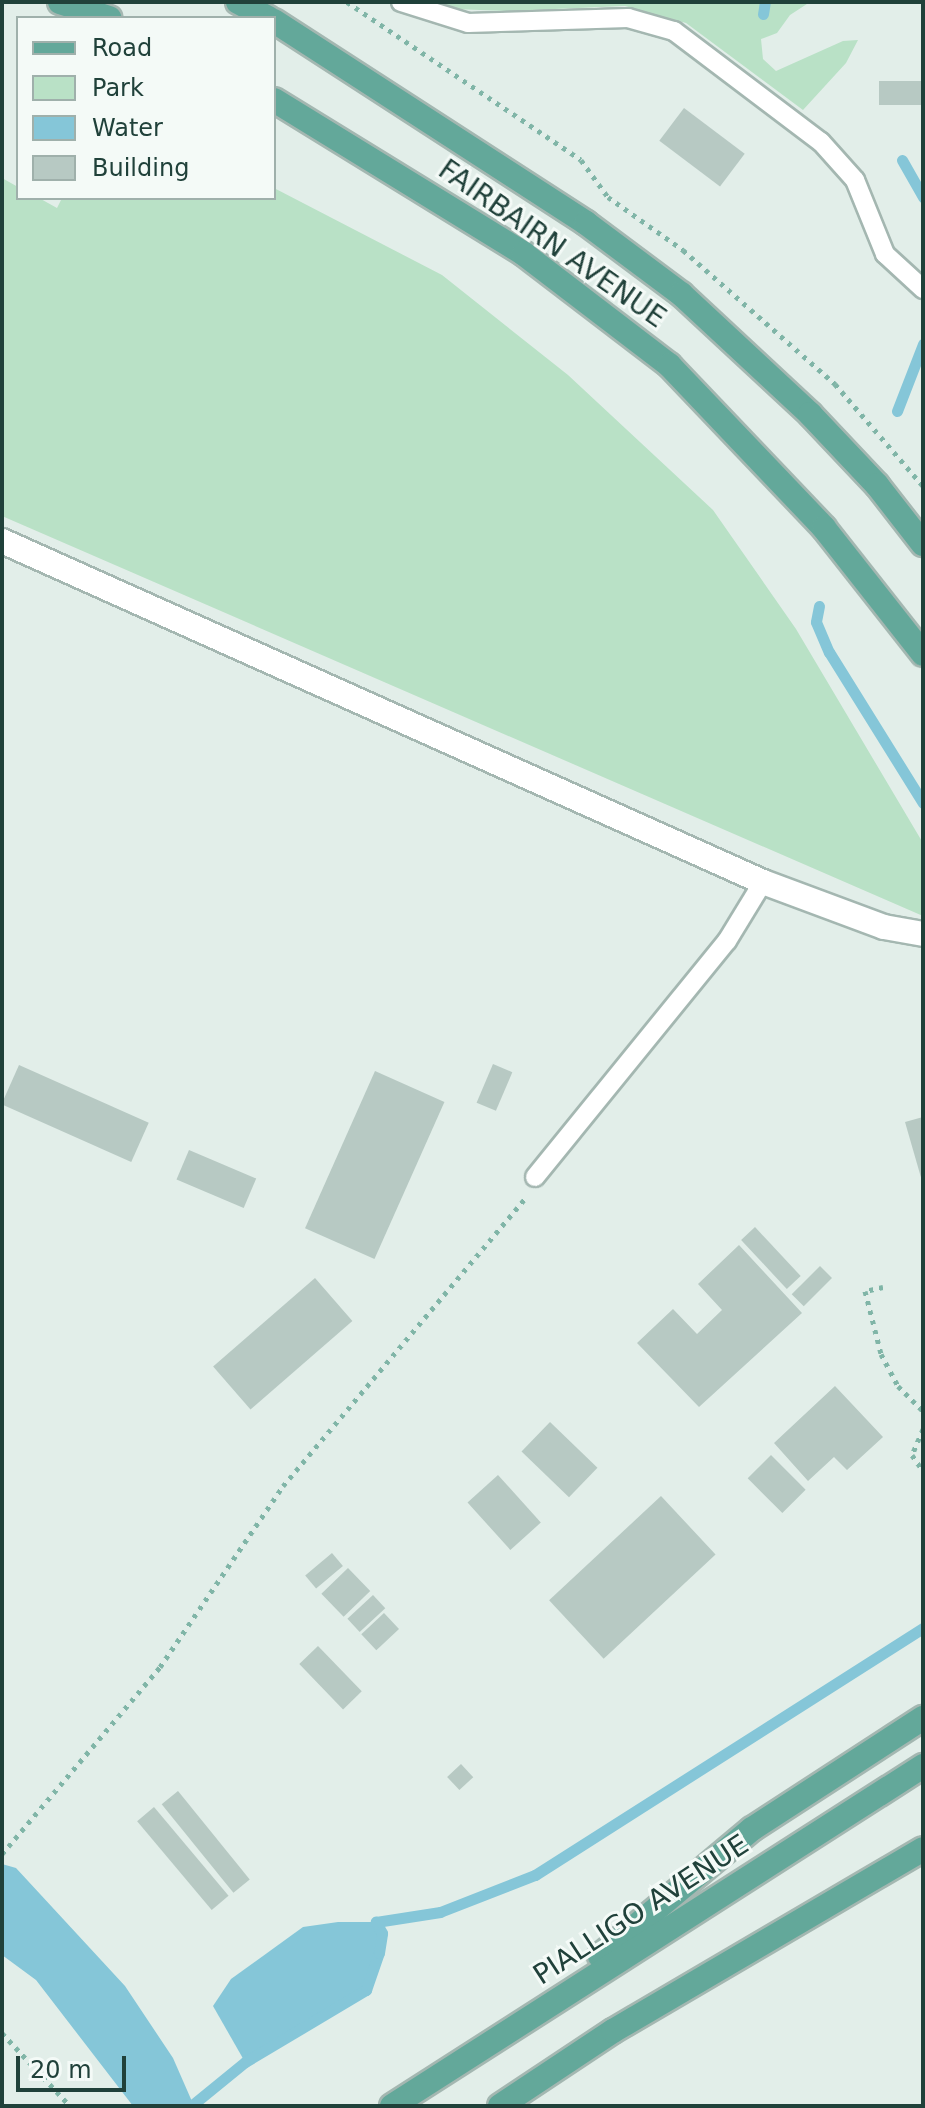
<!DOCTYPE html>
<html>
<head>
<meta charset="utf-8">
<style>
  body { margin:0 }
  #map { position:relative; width:925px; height:2108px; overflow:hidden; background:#e2eee9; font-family:"DejaVu Sans",sans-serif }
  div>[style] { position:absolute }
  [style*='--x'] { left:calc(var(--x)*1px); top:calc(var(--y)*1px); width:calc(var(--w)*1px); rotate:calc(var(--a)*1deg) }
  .green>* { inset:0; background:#b9e1c6 }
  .water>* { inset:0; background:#85c6d8 }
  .stream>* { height:11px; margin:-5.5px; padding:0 5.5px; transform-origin:5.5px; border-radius:5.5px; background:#85c6d8 }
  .building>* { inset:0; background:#b7c9c3; transform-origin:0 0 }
  .path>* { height:5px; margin-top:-2.5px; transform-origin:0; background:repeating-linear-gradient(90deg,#80b5a7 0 4px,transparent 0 10px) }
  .roads { filter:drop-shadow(2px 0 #a4b7b1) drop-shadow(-2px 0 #a4b7b1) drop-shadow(0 2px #a4b7b1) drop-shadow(0 -2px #a4b7b1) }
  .service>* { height:18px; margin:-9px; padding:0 9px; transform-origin:9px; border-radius:9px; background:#fff }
  .minor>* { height:24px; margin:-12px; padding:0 12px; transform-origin:12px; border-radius:12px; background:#fff }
  .primary>* { height:24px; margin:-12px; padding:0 12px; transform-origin:12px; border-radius:12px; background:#63a89a }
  span { translate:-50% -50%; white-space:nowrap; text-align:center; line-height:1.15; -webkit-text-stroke:6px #f4faf7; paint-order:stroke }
  .street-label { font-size:28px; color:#20413a }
  .frame { position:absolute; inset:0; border:4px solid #20413a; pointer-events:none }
  .legend { position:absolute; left:16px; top:16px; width:260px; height:184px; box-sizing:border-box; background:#f4faf7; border:2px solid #9fb0ab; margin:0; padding:10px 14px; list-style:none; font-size:24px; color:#20413a }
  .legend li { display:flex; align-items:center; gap:16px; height:40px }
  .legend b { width:40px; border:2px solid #9fb0ab }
  .scale { position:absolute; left:16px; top:2056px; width:110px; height:36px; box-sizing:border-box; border:4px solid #20413a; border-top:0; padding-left:10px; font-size:24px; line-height:28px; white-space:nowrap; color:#20413a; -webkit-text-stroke:6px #f4faf7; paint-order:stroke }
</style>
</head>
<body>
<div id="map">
  <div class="green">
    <div style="clip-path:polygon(434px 2px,810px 2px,790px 15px,777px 33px,761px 39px,763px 59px,776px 71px,843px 41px,858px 40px,846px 63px,803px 110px,686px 23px,625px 6px,507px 11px,453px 9px)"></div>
    <div style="clip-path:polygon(2px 178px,18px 187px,18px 198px,39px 198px,57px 208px,62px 198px,274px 198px,274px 188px,442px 275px,568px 375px,713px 510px,796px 629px,923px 843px,923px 916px,2px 516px)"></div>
  </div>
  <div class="water">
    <div style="clip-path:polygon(2px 1864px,16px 1868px,125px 1986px,173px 2058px,194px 2106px,133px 2106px,36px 1980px,2px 1955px)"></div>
    <div style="clip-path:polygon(338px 1922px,376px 1922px,382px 1933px,366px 1990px,245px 2062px,213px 2006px,231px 1979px,303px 1927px)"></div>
  </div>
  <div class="stream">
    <div style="--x:763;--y:14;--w:12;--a:-81"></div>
    <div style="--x:902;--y:160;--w:43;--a:60.4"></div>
    <div style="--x:897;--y:411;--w:72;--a:-68.8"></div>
    <div style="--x:819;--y:606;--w:16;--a:101"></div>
    <div style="--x:816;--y:622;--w:33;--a:67"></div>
    <div style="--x:829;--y:652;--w:178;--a:58.1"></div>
    <div style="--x:191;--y:2106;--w:70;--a:-39.2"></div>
    <div style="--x:245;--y:2062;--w:141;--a:-30.8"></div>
    <div style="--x:366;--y:1990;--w:39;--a:-71"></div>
    <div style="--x:379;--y:1953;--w:20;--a:-81"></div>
    <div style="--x:382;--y:1933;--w:13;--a:-119"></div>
    <div style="--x:376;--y:1922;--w:65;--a:-8.9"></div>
    <div style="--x:440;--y:1912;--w:102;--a:-21.3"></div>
    <div style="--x:535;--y:1875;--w:460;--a:-32.5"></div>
  </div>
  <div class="building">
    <div style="left:923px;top:81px;width:24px;height:44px;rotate:90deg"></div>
    <div style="left:684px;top:108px;width:76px;height:41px;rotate:37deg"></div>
    <div style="left:493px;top:1064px;width:21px;height:42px;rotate:23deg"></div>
    <div style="left:19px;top:1065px;width:142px;height:43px;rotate:24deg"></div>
    <div style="left:375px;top:1071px;width:76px;height:172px;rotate:24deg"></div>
    <div style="clip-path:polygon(923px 1117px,923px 1181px,922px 1181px,905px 1122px)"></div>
    <div style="left:189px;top:1150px;width:73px;height:32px;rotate:23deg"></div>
    <div style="left:755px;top:1227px;width:67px;height:19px;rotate:47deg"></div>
    <div style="clip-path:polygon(739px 1245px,802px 1313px,699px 1407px,637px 1343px,673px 1309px,697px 1334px,722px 1310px,698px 1284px)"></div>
    <div style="left:820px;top:1266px;width:17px;height:40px;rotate:45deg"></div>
    <div style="left:315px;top:1278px;width:57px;height:135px;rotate:49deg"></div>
    <div style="clip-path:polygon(835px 1386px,883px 1437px,847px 1470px,834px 1457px,808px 1481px,774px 1443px)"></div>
    <div style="left:550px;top:1422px;width:66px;height:41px;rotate:44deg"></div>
    <div style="left:771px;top:1455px;width:49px;height:33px;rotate:45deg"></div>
    <div style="left:498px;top:1475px;width:64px;height:41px;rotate:48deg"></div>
    <div style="left:661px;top:1496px;width:80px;height:153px;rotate:47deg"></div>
    <div style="left:332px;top:1553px;width:17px;height:35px;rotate:50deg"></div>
    <div style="left:348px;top:1568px;width:32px;height:37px;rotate:46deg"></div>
    <div style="left:373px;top:1595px;width:18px;height:35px;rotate:47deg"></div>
    <div style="left:384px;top:1613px;width:22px;height:31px;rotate:47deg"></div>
    <div style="left:318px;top:1646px;width:63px;height:26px;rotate:46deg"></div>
    <div style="left:461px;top:1764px;width:18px;height:19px;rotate:47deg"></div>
    <div style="left:178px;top:1791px;width:114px;height:21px;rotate:51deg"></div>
    <div style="left:154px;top:1807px;width:116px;height:22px;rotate:50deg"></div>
  </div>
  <div class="path">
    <div style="--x:347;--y:2;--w:282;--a:34"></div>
    <div style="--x:581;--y:160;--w:46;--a:53.9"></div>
    <div style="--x:608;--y:197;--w:92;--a:35.2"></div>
    <div style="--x:683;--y:250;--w:203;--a:41.4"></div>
    <div style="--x:835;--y:384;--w:135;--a:49.2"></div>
    <div style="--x:883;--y:1287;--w:18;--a:167"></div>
    <div style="--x:865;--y:1291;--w:65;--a:75.7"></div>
    <div style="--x:881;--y:1354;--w:36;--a:62"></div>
    <div style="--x:898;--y:1386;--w:35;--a:45"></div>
    <div style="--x:923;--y:1429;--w:28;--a:113"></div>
    <div style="--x:912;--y:1455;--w:19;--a:55"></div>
    <div style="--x:2;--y:1854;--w:245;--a:-49.8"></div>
    <div style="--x:160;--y:1667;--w:219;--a:-55.8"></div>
    <div style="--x:283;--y:1486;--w:375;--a:-49.9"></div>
    <div style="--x:2;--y:2033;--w:100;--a:47"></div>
  </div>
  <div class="roads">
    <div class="service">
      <div style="--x:401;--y:2;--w:70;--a:17.4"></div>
      <div style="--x:468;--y:23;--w:160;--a:-1.8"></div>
      <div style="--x:628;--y:18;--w:48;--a:15.8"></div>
      <div style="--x:674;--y:31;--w:184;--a:37.1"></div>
      <div style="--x:821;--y:142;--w:51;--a:48.2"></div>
      <div style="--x:855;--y:180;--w:80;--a:67.9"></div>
      <div style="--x:885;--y:254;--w:52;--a:42.6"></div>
      <div style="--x:535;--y:1177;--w:304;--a:-50.9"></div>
      <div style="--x:727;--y:941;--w:69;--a:-58.6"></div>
    </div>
    <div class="minor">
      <div style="--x:2;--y:541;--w:834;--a:24.14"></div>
      <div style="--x:763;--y:882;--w:129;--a:20.4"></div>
      <div style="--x:884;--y:927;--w:40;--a:10"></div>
    </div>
    <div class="primary">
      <div style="--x:60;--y:2;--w:52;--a:18.1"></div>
      <div style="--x:238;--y:2;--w:34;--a:28"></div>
      <div style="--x:274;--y:21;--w:372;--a:32.9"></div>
      <div style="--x:586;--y:223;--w:119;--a:36.8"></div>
      <div style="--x:681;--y:294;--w:176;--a:42.9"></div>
      <div style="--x:810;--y:414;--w:98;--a:46.7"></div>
      <div style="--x:877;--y:485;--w:75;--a:52.1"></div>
      <div style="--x:274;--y:100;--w:294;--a:31.6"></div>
      <div style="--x:524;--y:254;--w:183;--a:37.4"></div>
      <div style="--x:669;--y:365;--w:225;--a:46.4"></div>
      <div style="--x:824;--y:528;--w:160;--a:51.8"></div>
      <div style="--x:600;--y:1956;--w:198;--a:-39.9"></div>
      <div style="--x:752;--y:1829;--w:204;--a:-33"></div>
      <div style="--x:392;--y:2106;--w:631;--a:-32.63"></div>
      <div style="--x:500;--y:2106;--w:136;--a:-33.6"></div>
      <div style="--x:613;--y:2031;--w:359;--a:-30.4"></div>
    </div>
  </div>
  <div class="street-label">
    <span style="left:552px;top:244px;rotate:35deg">FAIRBAIRN AVENUE</span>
    <span style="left:641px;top:1910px;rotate:-33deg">PIALLIGO AVENUE</span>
  </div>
  <div class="frame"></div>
  <ul class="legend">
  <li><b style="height:10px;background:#63a89a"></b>Road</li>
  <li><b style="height:22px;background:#b9e1c6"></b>Park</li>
  <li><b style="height:22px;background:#85c6d8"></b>Water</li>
  <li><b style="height:22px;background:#b7c9c3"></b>Building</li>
  </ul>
  <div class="scale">20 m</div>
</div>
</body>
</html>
